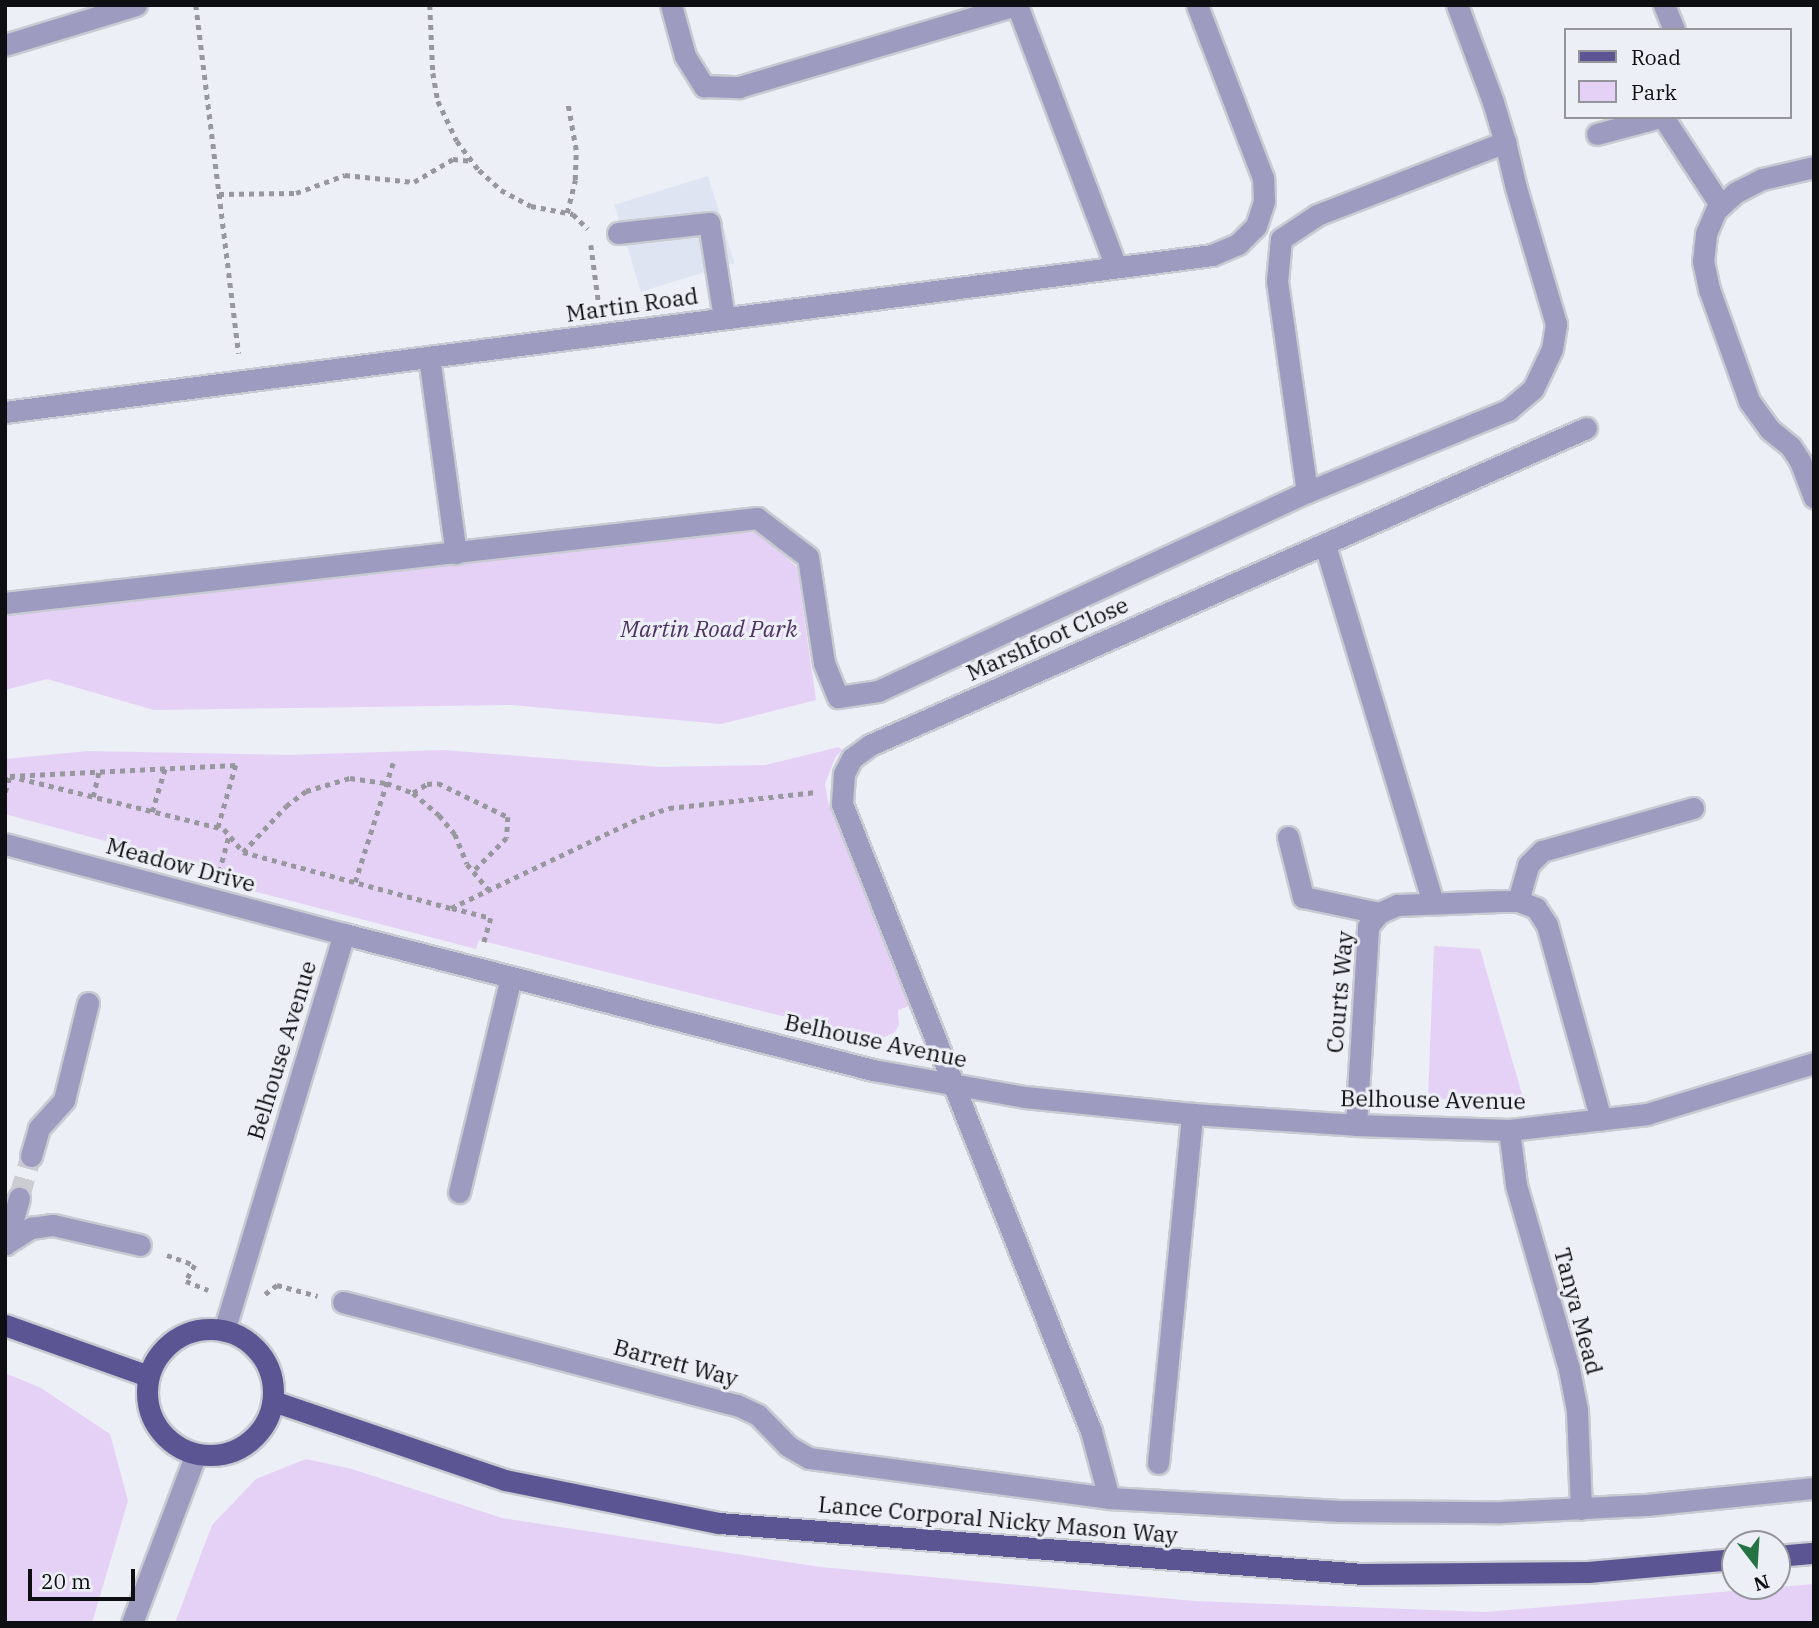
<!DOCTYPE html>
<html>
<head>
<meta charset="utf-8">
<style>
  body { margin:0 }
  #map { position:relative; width:1819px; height:1628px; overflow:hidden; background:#eceff5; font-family:"IBM Plex Serif",serif }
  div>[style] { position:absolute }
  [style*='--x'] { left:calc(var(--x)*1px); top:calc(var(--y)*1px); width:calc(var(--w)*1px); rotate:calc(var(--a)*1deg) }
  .built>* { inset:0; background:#dee4f2; transform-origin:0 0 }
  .green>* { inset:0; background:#e5d1f6 }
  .minor-tunnel>* { height:21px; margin-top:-10.5px; transform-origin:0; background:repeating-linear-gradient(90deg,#cbcdd3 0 21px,transparent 0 31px) }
  .path>* { height:4.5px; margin-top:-2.25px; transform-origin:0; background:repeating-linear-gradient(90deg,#96989d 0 5px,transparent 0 10px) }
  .roads { filter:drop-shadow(2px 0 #c8cbd1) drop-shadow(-2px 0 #c8cbd1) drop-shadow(0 2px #c8cbd1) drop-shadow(0 -2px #c8cbd1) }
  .minor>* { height:21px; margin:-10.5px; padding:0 10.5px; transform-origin:10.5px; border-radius:10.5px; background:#9d9bbf }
  .major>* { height:21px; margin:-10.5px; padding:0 10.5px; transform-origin:10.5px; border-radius:10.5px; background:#5c5593 }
  .major>.ring { margin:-10.5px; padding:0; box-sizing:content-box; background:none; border:21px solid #5c5593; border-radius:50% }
  span { translate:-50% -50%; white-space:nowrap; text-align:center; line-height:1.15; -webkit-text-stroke:6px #eceff5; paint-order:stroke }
  .street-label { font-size:23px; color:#0e0f12 }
  .park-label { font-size:23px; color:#4f3363; font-style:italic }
  .frame { position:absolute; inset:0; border:7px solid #0e0f12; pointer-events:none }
  .legend { position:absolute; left:1564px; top:28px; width:228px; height:91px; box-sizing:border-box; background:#eceff5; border:2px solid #93959a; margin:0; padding:9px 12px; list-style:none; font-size:21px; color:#0e0f12 }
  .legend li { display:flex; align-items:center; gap:14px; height:35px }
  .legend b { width:35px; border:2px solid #93959a }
  .north { position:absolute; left:1721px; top:1530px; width:70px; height:70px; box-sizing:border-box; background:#eceff5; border:2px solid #93959a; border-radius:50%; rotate:163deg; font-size:19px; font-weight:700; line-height:28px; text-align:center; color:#0e0f12 }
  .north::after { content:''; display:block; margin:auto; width:24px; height:32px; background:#257342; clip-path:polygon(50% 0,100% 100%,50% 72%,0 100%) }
  .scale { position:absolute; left:28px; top:1569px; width:107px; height:32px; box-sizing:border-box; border:4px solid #0e0f12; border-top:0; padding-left:9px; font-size:21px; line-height:24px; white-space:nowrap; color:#0e0f12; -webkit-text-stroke:5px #eceff5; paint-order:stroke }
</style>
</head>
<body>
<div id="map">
  <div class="built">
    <div style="left:708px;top:176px;width:91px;height:98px;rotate:73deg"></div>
  </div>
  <div class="green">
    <div style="clip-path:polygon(753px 528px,797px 567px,816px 700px,721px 724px,512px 705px,154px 710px,47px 679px,5px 690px,5px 612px)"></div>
    <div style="clip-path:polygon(839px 747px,842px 750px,835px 758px,825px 784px,828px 802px,909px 1006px,898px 1010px,899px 1025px,895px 1032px,878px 1040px,479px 940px,476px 949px,222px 883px,224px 873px,5px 814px,5px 759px,88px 751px,288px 755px,444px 750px,660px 767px,765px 765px)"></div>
    <div style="clip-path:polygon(1434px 946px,1480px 949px,1524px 1101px,1428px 1099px)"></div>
    <div style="clip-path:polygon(5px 1373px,41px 1388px,110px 1434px,128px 1501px,92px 1623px,5px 1623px)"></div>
    <div style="clip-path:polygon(306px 1459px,352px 1469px,502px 1518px,820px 1567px,1195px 1601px,1485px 1612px,1814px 1584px,1814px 1623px,175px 1623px,212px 1525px,256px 1479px)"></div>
  </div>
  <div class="minor-tunnel">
    <div style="--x:19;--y:1198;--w:44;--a:-74.1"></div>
  </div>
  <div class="path">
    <div style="--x:196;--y:5;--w:351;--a:83"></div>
    <div style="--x:430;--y:5;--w:68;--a:87.5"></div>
    <div style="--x:433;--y:73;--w:28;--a:80"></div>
    <div style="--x:438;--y:101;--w:44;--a:64.6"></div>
    <div style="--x:457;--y:141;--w:36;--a:53"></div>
    <div style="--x:479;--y:170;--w:30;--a:42"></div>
    <div style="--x:501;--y:190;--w:34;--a:28"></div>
    <div style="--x:531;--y:206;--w:43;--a:10.8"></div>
    <div style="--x:573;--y:214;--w:21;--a:45"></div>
    <div style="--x:219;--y:194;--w:77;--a:-0.7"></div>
    <div style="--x:296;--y:193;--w:52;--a:-20.2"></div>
    <div style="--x:345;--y:175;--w:69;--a:5.8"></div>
    <div style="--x:414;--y:182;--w:45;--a:-30.5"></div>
    <div style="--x:453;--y:159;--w:19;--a:6"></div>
    <div style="--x:567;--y:213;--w:34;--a:-76"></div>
    <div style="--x:575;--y:180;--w:30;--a:-88"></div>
    <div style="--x:576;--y:150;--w:46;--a:-100.1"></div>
    <div style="--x:591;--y:245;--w:61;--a:82.4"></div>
    <div style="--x:10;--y:776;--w:226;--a:-2.8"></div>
    <div style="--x:236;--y:765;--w:66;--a:105.9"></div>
    <div style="--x:5;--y:792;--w:17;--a:-73"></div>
    <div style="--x:10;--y:776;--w:220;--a:13.9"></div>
    <div style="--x:224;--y:829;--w:30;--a:50"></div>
    <div style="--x:243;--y:852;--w:215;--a:15.1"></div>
    <div style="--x:451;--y:908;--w:209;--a:-25.5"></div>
    <div style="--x:640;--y:818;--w:31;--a:-19"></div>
    <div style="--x:669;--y:808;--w:148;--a:-6.2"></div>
    <div style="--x:413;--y:793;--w:17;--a:-33"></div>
    <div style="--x:427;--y:784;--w:11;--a:-5"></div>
    <div style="--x:438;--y:783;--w:78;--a:25.9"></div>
    <div style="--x:508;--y:817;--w:21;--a:93"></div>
    <div style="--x:507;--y:838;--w:47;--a:135"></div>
    <div style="--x:93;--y:797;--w:27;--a:-77"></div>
    <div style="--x:152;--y:812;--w:46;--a:-73.5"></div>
    <div style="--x:243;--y:852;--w:63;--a:-46.9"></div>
    <div style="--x:286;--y:806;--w:25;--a:-37"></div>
    <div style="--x:306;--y:791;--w:46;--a:-16.5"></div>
    <div style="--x:350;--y:778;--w:37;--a:8"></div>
    <div style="--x:387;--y:783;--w:28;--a:21"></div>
    <div style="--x:413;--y:793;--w:34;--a:40"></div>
    <div style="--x:439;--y:815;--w:25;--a:50"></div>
    <div style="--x:455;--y:834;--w:32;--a:68"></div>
    <div style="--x:467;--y:864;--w:34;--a:50"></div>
    <div style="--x:219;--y:872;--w:38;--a:-75"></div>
    <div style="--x:355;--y:882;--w:125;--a:-72.3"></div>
    <div style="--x:452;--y:908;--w:40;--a:14.4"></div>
    <div style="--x:491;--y:918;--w:25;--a:106"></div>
    <div style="--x:167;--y:1255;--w:30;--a:20"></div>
    <div style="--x:195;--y:1265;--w:18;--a:119"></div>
    <div style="--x:186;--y:1281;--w:24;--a:22"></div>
    <div style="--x:265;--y:1294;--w:15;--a:-37"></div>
    <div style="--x:277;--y:1285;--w:42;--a:15"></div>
  </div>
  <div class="roads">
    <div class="minor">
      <div style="--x:671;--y:5;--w:53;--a:74.6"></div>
      <div style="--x:685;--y:56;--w:36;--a:58"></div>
      <div style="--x:704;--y:86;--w:35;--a:2"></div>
      <div style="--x:739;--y:87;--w:289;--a:-16.5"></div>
      <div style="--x:1017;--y:5;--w:278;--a:69.3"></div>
      <div style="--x:1457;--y:5;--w:103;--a:69.6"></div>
      <div style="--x:1493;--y:102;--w:42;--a:73.3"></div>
      <div style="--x:1505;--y:142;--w:47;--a:76.6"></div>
      <div style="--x:1516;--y:188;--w:142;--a:73.6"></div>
      <div style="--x:1556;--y:324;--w:25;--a:99"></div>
      <div style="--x:1552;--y:349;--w:44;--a:115.4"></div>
      <div style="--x:1533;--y:389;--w:33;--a:140"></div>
      <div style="--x:1508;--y:410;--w:217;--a:157.8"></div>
      <div style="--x:1307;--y:492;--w:213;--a:-98.1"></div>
      <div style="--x:1277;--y:281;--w:42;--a:-84.6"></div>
      <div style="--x:1281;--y:239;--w:43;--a:-33.7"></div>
      <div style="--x:1317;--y:215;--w:202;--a:-21.2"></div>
      <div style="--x:1664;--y:5;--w:27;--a:68"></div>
      <div style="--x:5;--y:45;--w:137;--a:-17"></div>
      <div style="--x:1663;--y:117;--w:106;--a:56.9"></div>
      <div style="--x:1597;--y:134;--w:65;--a:-15.1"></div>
      <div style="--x:1814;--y:167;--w:53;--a:167"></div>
      <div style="--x:1762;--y:179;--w:30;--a:153"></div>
      <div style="--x:1735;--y:193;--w:25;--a:138"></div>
      <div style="--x:1716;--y:210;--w:26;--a:113"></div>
      <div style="--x:1706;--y:234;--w:27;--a:96"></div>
      <div style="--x:1703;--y:261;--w:29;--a:78"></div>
      <div style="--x:1709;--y:289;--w:119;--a:70.3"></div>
      <div style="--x:1749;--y:401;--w:34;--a:54"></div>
      <div style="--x:1769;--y:429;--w:28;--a:39"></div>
      <div style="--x:1791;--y:447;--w:17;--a:57"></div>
      <div style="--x:1800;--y:461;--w:39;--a:69"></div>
      <div style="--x:618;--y:233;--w:92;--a:-6.3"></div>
      <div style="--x:709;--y:223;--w:96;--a:81"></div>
      <div style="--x:429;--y:357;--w:198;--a:82.2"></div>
      <div style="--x:5;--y:412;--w:1217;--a:-7.41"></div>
      <div style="--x:1212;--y:255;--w:28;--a:-23"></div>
      <div style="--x:1238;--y:244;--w:25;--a:-45"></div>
      <div style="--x:1256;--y:226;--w:26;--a:-72"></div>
      <div style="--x:1264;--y:201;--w:23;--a:-92"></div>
      <div style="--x:1263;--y:178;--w:185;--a:-110.9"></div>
      <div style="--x:1586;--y:428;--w:783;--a:156.12"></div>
      <div style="--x:870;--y:745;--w:22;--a:144"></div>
      <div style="--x:852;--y:758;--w:18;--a:117"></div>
      <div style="--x:844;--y:774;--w:30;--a:94"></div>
      <div style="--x:842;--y:804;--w:675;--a:68.34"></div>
      <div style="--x:1091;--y:1431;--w:69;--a:75"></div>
      <div style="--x:1109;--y:1498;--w:231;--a:3.2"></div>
      <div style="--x:1340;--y:1511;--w:162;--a:0.4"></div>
      <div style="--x:1502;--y:1512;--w:144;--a:-2.8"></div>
      <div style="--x:1646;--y:1505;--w:169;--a:-5.8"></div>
      <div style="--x:1325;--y:545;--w:373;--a:73.2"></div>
      <div style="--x:5;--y:603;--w:757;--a:-6.45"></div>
      <div style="--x:757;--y:518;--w:64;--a:37.4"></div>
      <div style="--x:808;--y:557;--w:107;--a:81.4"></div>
      <div style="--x:824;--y:663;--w:37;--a:68"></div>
      <div style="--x:838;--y:697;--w:40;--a:-8.5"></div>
      <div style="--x:878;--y:691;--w:473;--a:-24.9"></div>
      <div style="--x:1288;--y:837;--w:62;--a:76"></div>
      <div style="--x:1303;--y:897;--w:78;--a:11.9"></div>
      <div style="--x:5;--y:844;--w:351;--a:14.9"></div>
      <div style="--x:1518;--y:901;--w:37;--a:-74"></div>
      <div style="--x:1528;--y:865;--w:20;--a:-45"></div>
      <div style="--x:1542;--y:851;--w:157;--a:-15.9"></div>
      <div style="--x:1356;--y:1125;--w:199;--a:-86.5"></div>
      <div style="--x:1368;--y:926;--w:17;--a:-50"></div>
      <div style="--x:1379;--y:913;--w:20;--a:-24"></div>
      <div style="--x:1397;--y:905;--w:103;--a:-2.2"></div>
      <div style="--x:1500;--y:901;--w:18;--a:0"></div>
      <div style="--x:1518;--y:901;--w:19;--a:21"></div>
      <div style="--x:1536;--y:908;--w:20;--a:57"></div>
      <div style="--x:1547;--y:925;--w:202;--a:74.5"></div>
      <div style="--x:1509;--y:1130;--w:55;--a:82.7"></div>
      <div style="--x:1516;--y:1185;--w:191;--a:73.9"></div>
      <div style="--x:1569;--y:1369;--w:42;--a:79"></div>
      <div style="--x:1577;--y:1410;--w:99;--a:87.7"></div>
      <div style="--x:31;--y:1156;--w:29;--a:-74"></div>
      <div style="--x:39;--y:1128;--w:38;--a:-48"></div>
      <div style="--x:64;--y:1100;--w:100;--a:-76.1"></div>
      <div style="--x:459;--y:1192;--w:221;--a:-76.4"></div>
      <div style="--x:5;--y:1244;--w:31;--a:-32"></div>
      <div style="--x:31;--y:1228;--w:22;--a:-8"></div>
      <div style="--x:53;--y:1225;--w:89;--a:12.9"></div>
      <div style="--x:6;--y:1244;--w:48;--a:-74.2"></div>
      <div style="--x:343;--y:1302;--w:407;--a:14.7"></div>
      <div style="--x:737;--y:1405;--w:23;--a:25"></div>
      <div style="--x:758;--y:1415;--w:43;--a:45.9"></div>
      <div style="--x:788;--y:1446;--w:24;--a:30"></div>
      <div style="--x:809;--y:1458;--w:303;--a:7.6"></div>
      <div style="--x:224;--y:1331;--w:415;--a:-73.2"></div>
      <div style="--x:344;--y:934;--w:546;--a:14.42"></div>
      <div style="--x:873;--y:1070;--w:154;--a:10.1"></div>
      <div style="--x:1025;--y:1097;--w:168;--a:5.8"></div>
      <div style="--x:1192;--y:1114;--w:164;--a:3.8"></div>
      <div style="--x:1356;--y:1125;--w:153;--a:1.9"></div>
      <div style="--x:1509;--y:1130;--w:139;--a:-6.6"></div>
      <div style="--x:1647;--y:1114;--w:175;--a:-17"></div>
      <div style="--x:1158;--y:1463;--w:351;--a:-84.4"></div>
      <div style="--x:132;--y:1623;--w:181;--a:-69.3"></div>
    </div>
    <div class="major">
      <div style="--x:5;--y:1325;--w:152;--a:19.6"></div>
      <div class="ring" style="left:147px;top:1329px;width:105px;height:105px"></div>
      <div style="--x:273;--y:1401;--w:245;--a:18.8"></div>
      <div style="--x:505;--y:1480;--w:218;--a:11.4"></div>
      <div style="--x:719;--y:1523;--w:646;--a:4.53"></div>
      <div style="--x:1363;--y:1574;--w:225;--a:-0.5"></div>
      <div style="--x:1588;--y:1572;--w:148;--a:-5.1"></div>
      <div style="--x:1777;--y:1556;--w:37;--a:-5"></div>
    </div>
  </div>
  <div class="street-label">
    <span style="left:632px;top:304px;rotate:-8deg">Martin Road</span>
    <span style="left:1047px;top:638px;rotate:-24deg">Marshfoot Close</span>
    <span style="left:181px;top:864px;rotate:15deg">Meadow Drive</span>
    <span style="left:1339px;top:992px;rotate:-85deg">Courts Way</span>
    <span style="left:876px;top:1040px;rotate:12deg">Belhouse Avenue</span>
    <span style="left:281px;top:1050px;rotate:-73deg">Belhouse Avenue</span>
    <span style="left:1433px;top:1099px;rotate:1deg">Belhouse Avenue</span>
    <span style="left:1579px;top:1311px;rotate:75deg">Tanya Mead</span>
    <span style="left:676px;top:1362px;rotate:15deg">Barrett Way</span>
    <span style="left:998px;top:1519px;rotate:5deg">Lance Corporal Nicky Mason Way</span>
  </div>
  <div class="park-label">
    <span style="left:709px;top:628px">Martin Road Park</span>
  </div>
  <div class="frame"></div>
  <ul class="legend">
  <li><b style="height:9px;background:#5c5593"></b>Road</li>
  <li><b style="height:19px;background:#e5d1f6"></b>Park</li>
  </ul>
  <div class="north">N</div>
  <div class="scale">20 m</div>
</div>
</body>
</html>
